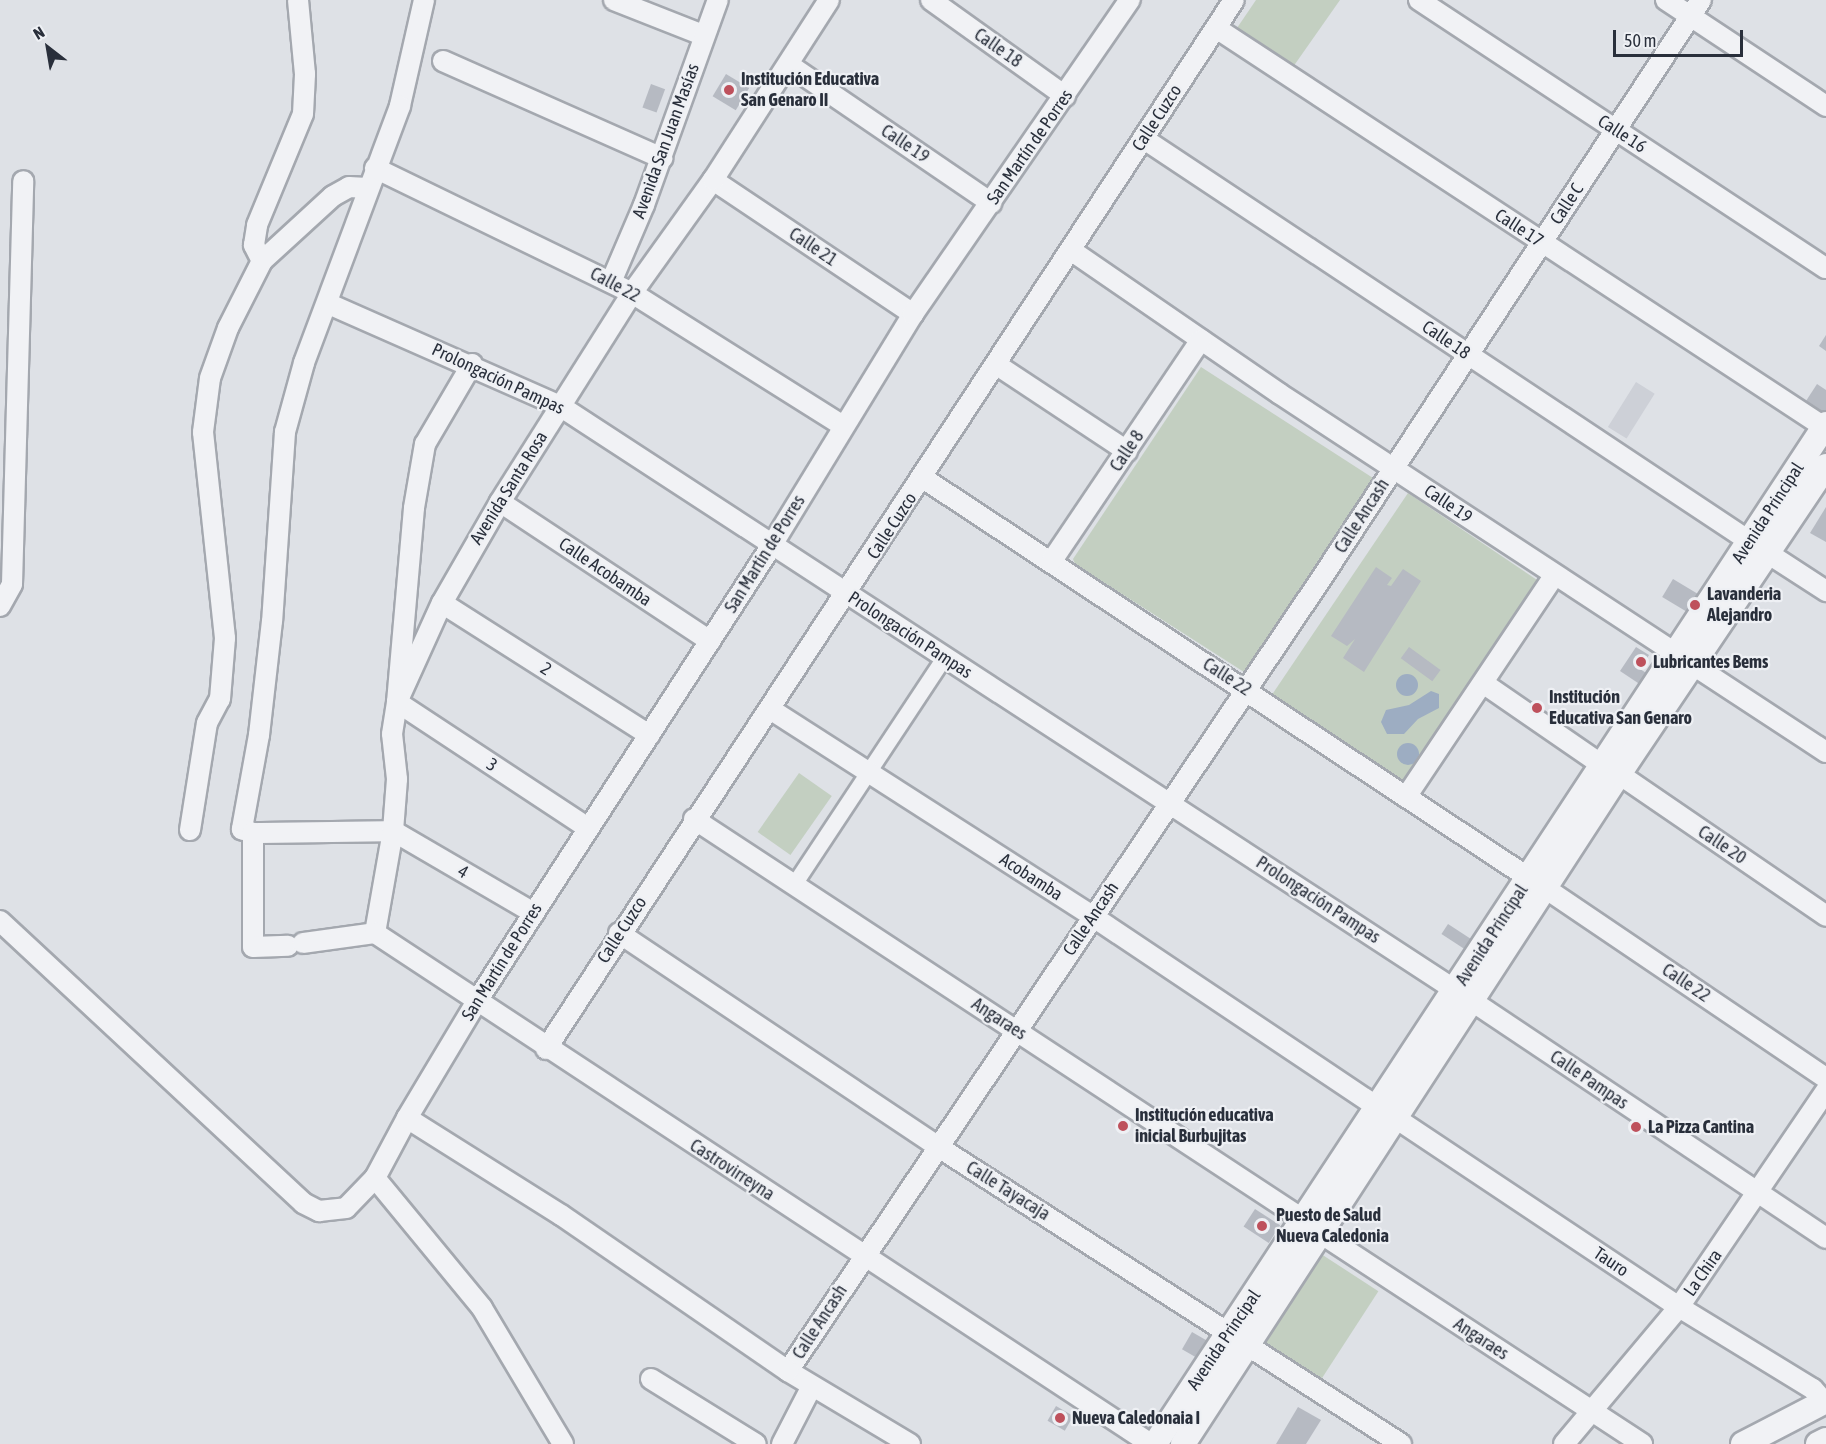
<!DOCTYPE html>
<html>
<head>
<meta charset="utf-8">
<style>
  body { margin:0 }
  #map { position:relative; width:1826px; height:1444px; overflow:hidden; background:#dee1e6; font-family:"Asap Condensed",sans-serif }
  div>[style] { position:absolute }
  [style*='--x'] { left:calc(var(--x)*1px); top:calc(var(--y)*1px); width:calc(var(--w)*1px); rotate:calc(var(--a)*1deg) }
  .built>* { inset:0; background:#cdd0d7; transform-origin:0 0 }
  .green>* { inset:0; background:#c3cfc1; transform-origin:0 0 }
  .water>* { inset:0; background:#9dadc2 }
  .round { border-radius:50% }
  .building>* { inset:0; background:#b6bac2; transform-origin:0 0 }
  .roads { filter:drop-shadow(2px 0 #a4a8af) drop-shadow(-2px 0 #a4a8af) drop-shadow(0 2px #a4a8af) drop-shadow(0 -2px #a4a8af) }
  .pedestrian>* { height:15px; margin:-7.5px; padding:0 7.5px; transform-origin:7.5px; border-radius:7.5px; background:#f1f2f5 }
  .minor>* { height:20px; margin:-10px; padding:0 10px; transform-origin:10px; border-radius:10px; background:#f1f2f5 }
  .tertiary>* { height:24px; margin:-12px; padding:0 12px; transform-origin:12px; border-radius:12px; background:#f1f2f5 }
  .dots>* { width:16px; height:16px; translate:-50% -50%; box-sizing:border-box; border:3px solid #eef0f4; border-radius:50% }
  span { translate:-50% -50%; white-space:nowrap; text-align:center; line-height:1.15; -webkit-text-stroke:4.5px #eef0f4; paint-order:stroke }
  .street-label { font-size:18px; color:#292f3b }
  .poi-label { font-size:18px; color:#292f3b; font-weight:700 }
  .left { translate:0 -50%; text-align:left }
  .north { position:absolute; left:18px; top:18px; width:60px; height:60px; -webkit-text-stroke:4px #eef0f4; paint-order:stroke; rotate:329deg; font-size:16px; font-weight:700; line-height:24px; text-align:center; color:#292f3b }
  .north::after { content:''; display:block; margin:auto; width:21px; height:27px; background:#292f3b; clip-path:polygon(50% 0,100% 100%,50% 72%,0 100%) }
  .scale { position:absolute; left:1613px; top:30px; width:130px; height:27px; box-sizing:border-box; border:3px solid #292f3b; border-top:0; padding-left:8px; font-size:18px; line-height:21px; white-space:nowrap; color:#292f3b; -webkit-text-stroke:4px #eef0f4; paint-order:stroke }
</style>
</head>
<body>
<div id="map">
  <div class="built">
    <div style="left:1636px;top:382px;width:22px;height:53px;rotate:32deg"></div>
  </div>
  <div class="green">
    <div style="clip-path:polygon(1256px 0,1340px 0,1293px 67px,1237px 28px)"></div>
    <div style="clip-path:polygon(1201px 367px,1373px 478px,1244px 672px,1075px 564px,1073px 559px)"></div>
    <div style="left:1408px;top:493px;width:162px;height:243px;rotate:34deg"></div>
    <div style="left:799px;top:773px;width:40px;height:72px;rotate:35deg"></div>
    <div style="left:1318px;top:1252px;width:72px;height:112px;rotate:33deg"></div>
  </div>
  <div class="water">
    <div class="round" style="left:1396px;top:674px;width:22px;height:22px"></div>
    <div style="clip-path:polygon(1431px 691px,1439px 694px,1439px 708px,1418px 719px,1404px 734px,1387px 734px,1381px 722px,1386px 710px,1409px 705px)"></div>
    <div class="round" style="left:1397px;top:743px;width:22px;height:22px"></div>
  </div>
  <div class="building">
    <div style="left:726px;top:74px;width:27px;height:26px;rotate:31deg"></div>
    <div style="left:651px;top:84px;width:15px;height:25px;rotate:20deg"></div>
    <div style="clip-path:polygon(1826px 335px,1826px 351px,1819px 346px)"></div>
    <div style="clip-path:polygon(1817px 384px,1826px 390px,1826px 414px,1806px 401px)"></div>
    <div style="clip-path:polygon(1826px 507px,1826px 542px,1810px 533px)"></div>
    <div style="clip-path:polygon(1376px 567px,1392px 578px,1387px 585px,1391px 586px,1403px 569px,1421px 581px,1364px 672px,1343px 658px,1355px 639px,1347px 646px,1331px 636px)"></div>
    <div style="left:1673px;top:579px;width:35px;height:21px;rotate:31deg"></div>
    <div style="left:1409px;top:647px;width:39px;height:14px;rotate:36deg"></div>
    <div style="clip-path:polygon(1636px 647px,1649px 655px,1640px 669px,1654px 678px,1647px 689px,1620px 671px)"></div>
    <div style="left:1448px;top:924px;width:37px;height:12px;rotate:33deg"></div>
    <div style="left:1255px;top:1209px;width:30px;height:21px;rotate:33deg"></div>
    <div style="left:1192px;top:1332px;width:20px;height:20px;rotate:30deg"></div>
    <div style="left:1056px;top:1406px;width:20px;height:17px;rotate:30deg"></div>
    <div style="clip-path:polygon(1298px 1407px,1321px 1420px,1306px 1444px,1276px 1444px)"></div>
  </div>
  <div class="roads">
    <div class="pedestrian">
      <div style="--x:794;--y:884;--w:272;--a:-56.5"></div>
    </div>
    <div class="minor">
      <div style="--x:424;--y:0;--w:109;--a:102.8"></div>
      <div style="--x:400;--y:106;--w:274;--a:110.5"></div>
      <div style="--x:304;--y:363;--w:72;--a:105.4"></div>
      <div style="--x:285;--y:432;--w:189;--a:93.9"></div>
      <div style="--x:272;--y:621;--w:115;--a:96.5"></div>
      <div style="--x:259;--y:735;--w:96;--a:100.3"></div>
      <div style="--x:242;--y:829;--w:12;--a:20"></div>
      <div style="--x:253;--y:833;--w:140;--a:-0.8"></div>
      <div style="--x:393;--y:831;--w:163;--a:30.2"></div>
      <div style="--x:614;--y:0;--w:96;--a:21.5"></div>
      <div style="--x:931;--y:0;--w:165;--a:35.6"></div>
      <div style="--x:1419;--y:0;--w:487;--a:33.4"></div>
      <div style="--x:1666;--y:0;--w:192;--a:33.5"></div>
      <div style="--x:1216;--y:28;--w:727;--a:33.27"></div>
      <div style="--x:443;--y:61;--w:240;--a:23.9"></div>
      <div style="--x:789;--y:65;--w:245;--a:34.3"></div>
      <div style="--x:1144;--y:139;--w:726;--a:33.6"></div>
      <div style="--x:375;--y:168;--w:286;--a:25.9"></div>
      <div style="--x:632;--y:293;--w:248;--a:32.2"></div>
      <div style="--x:713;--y:180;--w:241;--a:33.8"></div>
      <div style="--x:1072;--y:251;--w:252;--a:34.5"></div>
      <div style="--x:1280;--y:394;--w:653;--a:33.25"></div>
      <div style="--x:262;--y:261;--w:18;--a:-117"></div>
      <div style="--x:254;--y:245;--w:20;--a:-81"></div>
      <div style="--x:257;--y:225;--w:120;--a:-67.5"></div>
      <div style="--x:303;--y:114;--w:40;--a:-87.1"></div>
      <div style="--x:305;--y:74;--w:74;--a:-95.4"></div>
      <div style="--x:611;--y:282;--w:84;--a:-66.8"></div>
      <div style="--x:644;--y:205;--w:218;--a:-70.2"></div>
      <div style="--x:329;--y:304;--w:253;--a:23.8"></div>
      <div style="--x:560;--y:406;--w:1089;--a:33.12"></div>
      <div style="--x:1472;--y:1001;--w:426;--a:33.8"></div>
      <div style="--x:472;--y:364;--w:93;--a:120.4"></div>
      <div style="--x:425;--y:444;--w:65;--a:99.8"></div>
      <div style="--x:414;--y:508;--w:195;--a:95"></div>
      <div style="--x:397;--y:702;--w:229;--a:33.4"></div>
      <div style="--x:997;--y:365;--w:156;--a:33.5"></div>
      <div style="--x:923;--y:478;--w:726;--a:33.43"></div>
      <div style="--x:500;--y:502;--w:252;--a:33.5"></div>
      <div style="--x:1766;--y:552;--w:72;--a:33"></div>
      <div style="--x:1051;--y:562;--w:268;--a:-56"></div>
      <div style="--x:442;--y:603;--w:246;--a:32.5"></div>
      <div style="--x:0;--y:606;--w:25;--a:-61"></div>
      <div style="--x:12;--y:584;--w:403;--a:-88.4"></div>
      <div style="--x:1483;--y:683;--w:145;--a:34.6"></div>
      <div style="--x:770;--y:709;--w:383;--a:32.7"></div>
      <div style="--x:1092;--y:916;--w:345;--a:33.8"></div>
      <div style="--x:1619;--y:774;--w:251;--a:34.4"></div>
      <div style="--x:1406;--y:797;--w:266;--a:-56.2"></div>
      <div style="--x:694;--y:819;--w:730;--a:33.32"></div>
      <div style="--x:190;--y:830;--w:108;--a:-81"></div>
      <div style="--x:207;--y:723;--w:27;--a:-62"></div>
      <div style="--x:220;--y:699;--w:61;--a:-85.3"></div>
      <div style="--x:225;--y:638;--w:207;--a:-96.1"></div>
      <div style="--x:203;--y:432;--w:54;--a:-82.6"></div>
      <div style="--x:210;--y:378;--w:53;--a:-70.2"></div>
      <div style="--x:228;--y:328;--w:75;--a:-63.1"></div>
      <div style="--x:262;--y:261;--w:96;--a:-42.5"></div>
      <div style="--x:333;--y:196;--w:18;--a:-29"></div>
      <div style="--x:349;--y:187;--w:18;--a:3"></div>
      <div style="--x:253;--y:833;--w:114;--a:90"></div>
      <div style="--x:253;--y:947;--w:35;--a:-2"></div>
      <div style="--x:1545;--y:888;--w:339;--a:34.1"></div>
      <div style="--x:0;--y:921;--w:414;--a:42.9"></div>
      <div style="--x:303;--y:1203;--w:18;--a:27"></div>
      <div style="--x:319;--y:1211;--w:27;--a:-6"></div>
      <div style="--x:346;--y:1208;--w:42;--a:-46"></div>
      <div style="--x:375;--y:1178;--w:68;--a:-61.9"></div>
      <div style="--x:375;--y:933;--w:104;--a:-80"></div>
      <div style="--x:393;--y:831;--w:52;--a:-85.6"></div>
      <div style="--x:397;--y:779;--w:45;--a:-96.3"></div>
      <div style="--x:392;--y:734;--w:32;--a:-81"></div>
      <div style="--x:397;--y:702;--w:109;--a:-65.6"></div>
      <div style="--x:442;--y:603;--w:116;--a:-60.1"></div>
      <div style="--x:500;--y:502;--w:247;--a:-57.7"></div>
      <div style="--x:632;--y:293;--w:139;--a:-54.4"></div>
      <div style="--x:713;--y:180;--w:214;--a:-57.2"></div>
      <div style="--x:619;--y:933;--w:386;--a:33.8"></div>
      <div style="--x:940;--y:1148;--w:548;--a:32.7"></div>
      <div style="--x:303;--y:943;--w:73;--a:-7.9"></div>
      <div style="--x:375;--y:933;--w:929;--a:33.37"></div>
      <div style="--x:546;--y:1049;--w:1254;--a:-56.74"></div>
      <div style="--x:1397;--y:1119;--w:339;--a:33.7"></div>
      <div style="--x:1679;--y:1307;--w:157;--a:31.5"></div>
      <div style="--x:1813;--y:1389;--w:20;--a:49"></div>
      <div style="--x:375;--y:1178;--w:168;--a:50.5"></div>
      <div style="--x:482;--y:1308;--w:158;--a:59.2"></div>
      <div style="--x:1320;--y:1233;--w:385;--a:33.2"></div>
      <div style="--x:788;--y:1371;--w:958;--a:-56.06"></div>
      <div style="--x:1323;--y:576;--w:689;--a:-56.73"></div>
      <div style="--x:651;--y:1379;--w:123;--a:31.8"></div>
      <div style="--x:782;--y:1444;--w:65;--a:-62.7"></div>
      <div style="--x:910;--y:1444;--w:142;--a:-149.1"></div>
      <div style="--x:788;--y:1371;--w:275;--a:-145.5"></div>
      <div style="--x:561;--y:1215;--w:182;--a:-147.8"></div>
      <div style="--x:407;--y:1118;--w:136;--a:-59.1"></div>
      <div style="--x:477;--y:1001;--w:543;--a:-57.1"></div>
      <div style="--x:772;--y:545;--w:271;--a:-58.6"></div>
      <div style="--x:913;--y:314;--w:382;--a:-55.4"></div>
      <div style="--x:1564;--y:1444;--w:179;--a:-50"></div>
      <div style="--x:1679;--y:1307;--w:261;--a:-55.8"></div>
    </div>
    <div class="tertiary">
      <div style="--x:1155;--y:1444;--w:1221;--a:-56.66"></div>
      <div style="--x:1183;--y:1444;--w:799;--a:-56.95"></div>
      <div style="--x:1619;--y:774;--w:371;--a:-56.1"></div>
      <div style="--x:1743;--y:1444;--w:93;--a:-27.4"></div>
      <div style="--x:1818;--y:1444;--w:9;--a:-27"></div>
    </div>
  </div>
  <div class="dots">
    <div style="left:729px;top:90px;background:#be515c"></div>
    <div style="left:1695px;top:605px;background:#be515c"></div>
    <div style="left:1641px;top:662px;background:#be515c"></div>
    <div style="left:1537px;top:708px;background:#be515c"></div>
    <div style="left:1123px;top:1126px;background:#be515c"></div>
    <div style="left:1636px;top:1127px;background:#be515c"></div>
    <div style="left:1262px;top:1226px;background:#be515c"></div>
    <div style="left:1060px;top:1418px;background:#be515c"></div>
  </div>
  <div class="street-label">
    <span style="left:998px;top:48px;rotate:35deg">Calle 18</span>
    <span style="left:1157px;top:118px;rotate:-57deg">Calle Cuzco</span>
    <span style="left:1622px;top:134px;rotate:33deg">Calle 16</span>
    <span style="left:666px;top:141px;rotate:-70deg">Avenida San Juan Masías</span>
    <span style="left:905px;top:144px;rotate:34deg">Calle 19</span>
    <span style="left:1030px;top:147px;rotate:-55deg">San Martín de Porres</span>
    <span style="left:1567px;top:204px;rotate:-57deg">Calle C</span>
    <span style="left:1519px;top:228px;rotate:33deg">Calle 17</span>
    <span style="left:813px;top:247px;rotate:34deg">Calle 21</span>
    <span style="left:615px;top:285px;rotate:28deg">Calle 22</span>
    <span style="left:1446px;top:340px;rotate:34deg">Calle 18</span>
    <span style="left:498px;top:379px;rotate:25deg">Prolongación Pampas</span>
    <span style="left:1127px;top:451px;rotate:-56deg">Calle 8</span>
    <span style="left:509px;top:488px;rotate:-58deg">Avenida Santa Rosa</span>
    <span style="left:1448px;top:504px;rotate:34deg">Calle 19</span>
    <span style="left:1768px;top:513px;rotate:-57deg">Avenida Principal</span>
    <span style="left:1362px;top:516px;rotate:-57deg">Calle Ancash</span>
    <span style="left:892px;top:526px;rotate:-57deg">Calle Cuzco</span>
    <span style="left:765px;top:554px;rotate:-58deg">San Martín de Porres</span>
    <span style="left:605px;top:572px;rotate:34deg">Calle Acobamba</span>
    <span style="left:910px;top:635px;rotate:33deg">Prolongación Pampas</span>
    <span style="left:546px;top:669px;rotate:33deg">2</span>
    <span style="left:1227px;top:677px;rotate:33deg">Calle 22</span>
    <span style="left:492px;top:765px;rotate:33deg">3</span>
    <span style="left:1722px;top:845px;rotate:34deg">Calle 20</span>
    <span style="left:463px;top:872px;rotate:30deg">4</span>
    <span style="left:1031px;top:877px;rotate:33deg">Acobamba</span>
    <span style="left:1318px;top:900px;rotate:33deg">Prolongación Pampas</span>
    <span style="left:1091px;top:919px;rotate:-56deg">Calle Ancash</span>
    <span style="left:622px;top:930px;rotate:-57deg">Calle Cuzco</span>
    <span style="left:1492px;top:935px;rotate:-57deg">Avenida Principal</span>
    <span style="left:502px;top:962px;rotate:-58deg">San Martín de Porres</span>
    <span style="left:1686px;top:983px;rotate:34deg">Calle 22</span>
    <span style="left:999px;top:1019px;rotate:33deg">Angaraes</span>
    <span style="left:1589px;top:1080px;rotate:34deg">Calle Pampas</span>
    <span style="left:732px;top:1170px;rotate:33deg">Castrovirreyna</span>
    <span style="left:1008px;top:1191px;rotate:32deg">Calle Tayacaja</span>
    <span style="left:1611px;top:1262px;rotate:34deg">Tauro</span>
    <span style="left:1703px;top:1273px;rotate:-55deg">La Chira</span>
    <span style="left:820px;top:1322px;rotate:-57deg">Calle Ancash</span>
    <span style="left:1481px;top:1339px;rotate:33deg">Angaraes</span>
    <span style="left:1224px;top:1340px;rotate:-56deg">Avenida Principal</span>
  </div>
  <div class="poi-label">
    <span class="left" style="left:741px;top:90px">Institución Educativa<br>San Genaro II</span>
    <span class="left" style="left:1707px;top:605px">Lavanderia<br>Alejandro</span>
    <span class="left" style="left:1653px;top:662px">Lubricantes Bems</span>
    <span class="left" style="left:1549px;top:708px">Institución<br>Educativa San Genaro</span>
    <span class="left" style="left:1135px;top:1126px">Institución educativa<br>inicial Burbujitas</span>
    <span class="left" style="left:1648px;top:1127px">La Pizza Cantina</span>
    <span class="left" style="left:1276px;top:1226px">Puesto de Salud<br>Nueva Caledonia</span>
    <span class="left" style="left:1072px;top:1418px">Nueva Caledonaia I</span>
  </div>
  <div class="north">N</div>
  <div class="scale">50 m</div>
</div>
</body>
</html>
